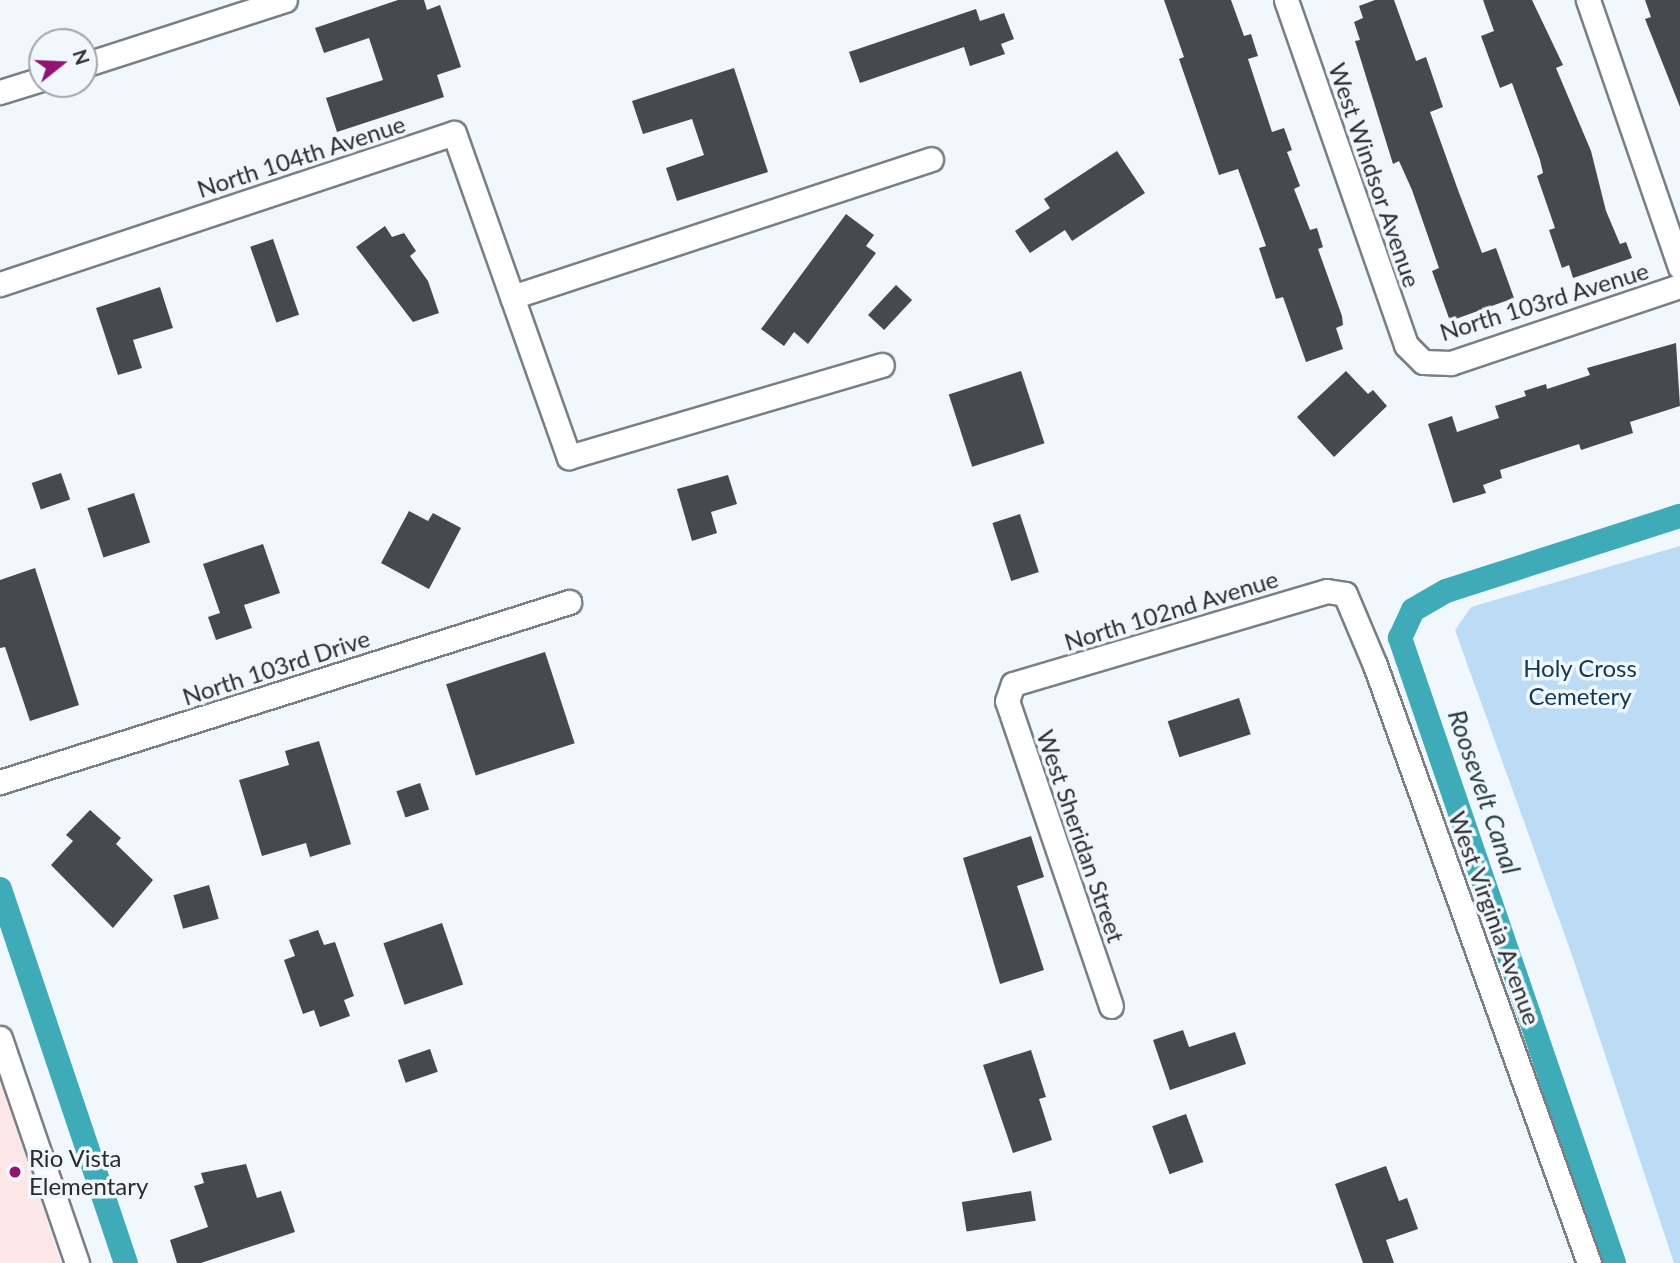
<!DOCTYPE html>
<html>
<head>
<meta charset="utf-8">
<style>
  body { margin:0 }
  #map { position:relative; width:1680px; height:1263px; overflow:hidden; background:#f0f7fd; font-family:Lato,sans-serif }
  div>[style] { position:absolute }
  [style*='--x'] { left:calc(var(--x)*1px); top:calc(var(--y)*1px); width:calc(var(--w)*1px); rotate:calc(var(--a)*1deg) }
  .education>* { inset:0; background:#fce6e6 }
  .green>* { inset:0; background:#bcdcf5 }
  .canal>* { height:24px; margin:-12px; padding:0 12px; transform-origin:12px; border-radius:12px; background:#3fabb8 }
  .building>* { inset:0; background:#454a4f; transform-origin:0 0 }
  .roads { filter:drop-shadow(2px 0 #797f84) drop-shadow(-2px 0 #797f84) drop-shadow(0 2px #797f84) drop-shadow(0 -2px #797f84) }
  .minor>* { height:23px; margin:-11.5px; padding:0 11.5px; transform-origin:11.5px; border-radius:11.5px; background:#fff }
  .dots>* { width:19px; height:19px; translate:-50% -50%; box-sizing:border-box; border:4px solid #f0f7fd; border-radius:50% }
  span { translate:-50% -50%; white-space:nowrap; text-align:center; line-height:1.15; -webkit-text-stroke:7px #f0f7fd; paint-order:stroke }
  .street-label { font-size:24px; color:#2a2c2f }
  .park-label { font-size:24px; color:#143851 }
  .poi-label { font-size:24px; color:#2a2c2f }
  .left { translate:0 -50%; text-align:left }
  .water-label { font-size:26px; color:#263e41; font-style:italic }
  .north { position:absolute; left:28px; top:28px; width:70px; height:70px; box-sizing:border-box; background:#f0f7fd; border:2px solid #a1a6ab; border-radius:50%; rotate:72deg; font-size:19px; font-weight:700; line-height:28px; text-align:center; color:#2a2c2f }
  .north::after { content:''; display:block; margin:auto; width:24px; height:32px; background:#911471; clip-path:polygon(50% 0,100% 100%,50% 72%,0 100%) }
</style>
</head>
<body>
<div id="map">
  <div class="education">
    <div style="clip-path:polygon(0 1080px,61px 1263px,0 1263px)"></div>
  </div>
  <div class="green">
    <div style="clip-path:polygon(1680px 546px,1680px 1263px,1674px 1263px,1573px 958px,1455px 630px,1471px 607px)"></div>
  </div>
  <div class="canal">
    <div style="--x:0;--y:889;--w:395;--a:71.4"></div>
    <div style="--x:1614;--y:1263;--w:661;--a:-108.9"></div>
    <div style="--x:1400;--y:638;--w:31;--a:-65"></div>
    <div style="--x:1413;--y:610;--w:38;--a:-30"></div>
    <div style="--x:1446;--y:591;--w:246;--a:-17.8"></div>
  </div>
  <div class="building">
    <div style="clip-path:polygon(398px 0,424px 0,427px 10px,440px 5px,461px 67px,437px 75px,444px 97px,337px 132px,326px 98px,383px 80px,369px 38px,324px 53px,315px 28px)"></div>
    <div style="clip-path:polygon(1164px 0,1231px 0,1244px 36px,1251px 34px,1258px 56px,1248px 59px,1272px 132px,1284px 128px,1292px 150px,1287px 152px,1300px 186px,1294px 189px,1310px 230px,1317px 228px,1323px 247px,1318px 249px,1342px 316px,1343px 325px,1336px 328px,1343px 349px,1306px 362px,1283px 297px,1276px 299px,1259px 248px,1266px 246px,1238px 169px,1219px 175px,1179px 59px,1184px 57px)"></div>
    <div style="clip-path:polygon(1375px 0,1394px 0,1416px 61px,1426px 57px,1443px 107px,1430px 112px,1458px 190px,1482px 253px,1496px 248px,1514px 298px,1450px 321px,1432px 271px,1439px 268px,1412px 190px,1399px 161px,1393px 164px,1355px 41px,1360px 40px,1354px 22px,1363px 18px,1359px 6px)"></div>
    <div style="clip-path:polygon(1483px 0,1532px 0,1563px 65px,1556px 68px,1591px 151px,1606px 211px,1620px 244px,1626px 242px,1632px 258px,1573px 278px,1569px 265px,1562px 268px,1549px 230px,1555px 228px,1537px 176px,1543px 173px,1540px 160px,1512px 83px,1500px 88px,1481px 36px,1494px 31px)"></div>
    <div style="clip-path:polygon(1645px 0,1680px 0,1680px 107px,1645px 19px,1651px 17px)"></div>
    <div style="clip-path:polygon(976px 9px,980px 21px,1004px 13px,1014px 39px,1001px 44px,1005px 54px,970px 66px,964px 47px,860px 83px,849px 52px)"></div>
    <div style="clip-path:polygon(734px 68px,768px 172px,677px 201px,666px 168px,704px 155px,692px 119px,643px 134px,632px 101px)"></div>
    <div style="clip-path:polygon(1117px 151px,1145px 193px,1072px 241px,1065px 230px,1030px 253px,1015px 231px,1050px 208px,1044px 199px)"></div>
    <div style="clip-path:polygon(846px 214px,874px 235px,866px 246px,876px 253px,808px 344px,794px 332px,784px 346px,761px 329px)"></div>
    <div style="clip-path:polygon(385px 226px,392px 237px,404px 233px,416px 251px,410px 256px,428px 281px,439px 313px,413px 322px,356px 247px)"></div>
    <div style="left:273px;top:239px;width:80px;height:24px;rotate:71deg"></div>
    <div style="left:896px;top:285px;width:22px;height:41px;rotate:43deg"></div>
    <div style="clip-path:polygon(160px 287px,173px 328px,133px 340px,142px 368px,118px 375px,96px 308px)"></div>
    <div style="clip-path:polygon(1676px 343px,1680px 406px,1630px 422px,1633px 433px,1581px 450px,1579px 444px,1500px 470px,1502px 478px,1483px 485px,1486px 493px,1453px 503px,1428px 424px,1452px 416px,1457px 432px,1499px 418px,1495px 406px,1526px 396px,1524px 391px,1546px 384px,1547px 389px,1590px 375px,1587px 368px)"></div>
    <div style="left:1021px;top:371px;width:76px;height:76px;rotate:72deg"></div>
    <div style="clip-path:polygon(1346px 371px,1368px 394px,1373px 390px,1387px 406px,1334px 457px,1297px 417px)"></div>
    <div style="left:61px;top:473px;width:28px;height:31px;rotate:71deg"></div>
    <div style="clip-path:polygon(728px 475px,737px 504px,711px 512px,717px 533px,692px 541px,677px 489px)"></div>
    <div style="left:134px;top:493px;width:52px;height:49px;rotate:72deg"></div>
    <div style="clip-path:polygon(409px 511px,428px 521px,433px 513px,461px 528px,429px 589px,381px 563px)"></div>
    <div style="left:1020px;top:514px;width:61px;height:29px;rotate:72deg"></div>
    <div style="clip-path:polygon(263px 544px,280px 593px,244px 605px,252px 628px,216px 640px,208px 617px,220px 613px,203px 564px)"></div>
    <div style="clip-path:polygon(35px 568px,79px 705px,30px 721px,5px 647px,0 648px,0 580px)"></div>
    <div style="left:545px;top:652px;width:96px;height:104px;rotate:72deg"></div>
    <div style="left:1239px;top:698px;width:38px;height:75px;rotate:72deg"></div>
    <div style="clip-path:polygon(319px 741px,351px 844px,310px 857px,306px 843px,262px 856px,239px 780px,289px 765px,285px 751px)"></div>
    <div style="left:420px;top:783px;width:28px;height:25px;rotate:71deg"></div>
    <div style="clip-path:polygon(90px 810px,121px 838px,116px 844px,153px 880px,113px 928px,51px 865px,73px 841px,66px 835px)"></div>
    <div style="clip-path:polygon(1031px 836px,1044px 877px,1017px 886px,1044px 970px,1000px 984px,963px 858px)"></div>
    <div style="left:209px;top:885px;width:35px;height:37px;rotate:74deg"></div>
    <div style="left:442px;top:923px;width:65px;height:62px;rotate:71deg"></div>
    <div style="clip-path:polygon(318px 930px,324px 945px,335px 942px,354px 996px,344px 1000px,350px 1016px,320px 1027px,314px 1010px,303px 1014px,284px 960px,295px 956px,289px 940px)"></div>
    <div style="clip-path:polygon(1183px 1030px,1189px 1047px,1235px 1032px,1246px 1064px,1170px 1090px,1153px 1040px)"></div>
    <div style="left:430px;top:1049px;width:24px;height:34px;rotate:71deg"></div>
    <div style="clip-path:polygon(1031px 1050px,1046px 1097px,1039px 1099px,1052px 1140px,1013px 1153px,983px 1065px)"></div>
    <div style="left:1186px;top:1114px;width:51px;height:36px;rotate:70deg"></div>
    <div style="clip-path:polygon(246px 1164px,257px 1198px,281px 1191px,295px 1232px,201px 1263px,177px 1263px,170px 1240px,208px 1227px,194px 1186px,204px 1183px,201px 1173px)"></div>
    <div style="clip-path:polygon(1386px 1166px,1399px 1201px,1407px 1198px,1418px 1229px,1386px 1240px,1394px 1263px,1363px 1263px,1335px 1184px)"></div>
    <div style="left:1031px;top:1191px;width:30px;height:70px;rotate:81deg"></div>
  </div>
  <div class="roads">
    <div class="minor">
      <div style="--x:1286;--y:0;--w:365;--a:70.8"></div>
      <div style="--x:1406;--y:345;--w:24;--a:45"></div>
      <div style="--x:1423;--y:362;--w:28;--a:2"></div>
      <div style="--x:1451;--y:363;--w:242;--a:-18.6"></div>
      <div style="--x:1588;--y:0;--w:282;--a:71"></div>
      <div style="--x:84;--y:65;--w:211;--a:-17.9"></div>
      <div style="--x:0;--y:92;--w:44;--a:-17.2"></div>
      <div style="--x:0;--y:284;--w:478;--a:-18.4"></div>
      <div style="--x:454;--y:133;--w:344;--a:70.5"></div>
      <div style="--x:569;--y:457;--w:326;--a:-16.4"></div>
      <div style="--x:512;--y:297;--w:441;--a:-18.2"></div>
      <div style="--x:0;--y:782;--w:597;--a:-17.55"></div>
      <div style="--x:1111;--y:1006;--w:322;--a:-108.8"></div>
      <div style="--x:1007;--y:701;--w:18;--a:-71"></div>
      <div style="--x:1013;--y:684;--w:327;--a:-16.5"></div>
      <div style="--x:1327;--y:591;--w:18;--a:9"></div>
      <div style="--x:1345;--y:594;--w:77;--a:67.1"></div>
      <div style="--x:1375;--y:665;--w:635;--a:70.31"></div>
      <div style="--x:0;--y:1038;--w:238;--a:71.1"></div>
    </div>
  </div>
  <div class="dots">
    <div style="left:15px;top:1172px;background:#911471"></div>
  </div>
  <div class="street-label">
    <span style="left:301px;top:156px;rotate:-18deg">North 104th Avenue</span>
    <span style="left:1375px;top:175px;rotate:71deg">West Windsor Avenue</span>
    <span style="left:1544px;top:301px;rotate:-17deg">North 103rd Avenue</span>
    <span style="left:1171px;top:610px;rotate:-17deg">North 102nd Avenue</span>
    <span style="left:276px;top:667px;rotate:-18deg">North 103rd Drive</span>
    <span style="left:1081px;top:836px;rotate:71deg">West Sheridan Street</span>
    <span style="left:1495px;top:918px;rotate:70deg">West Virginia Avenue</span>
  </div>
  <div class="park-label">
    <span style="left:1580px;top:682px">Holy Cross<br>Cemetery</span>
  </div>
  <div class="poi-label">
    <span class="left" style="left:29px;top:1172px">Rio Vista<br>Elementary</span>
  </div>
  <div class="water-label">
    <span style="left:1484px;top:792px;rotate:71deg">Roosevelt Canal</span>
  </div>
  <div class="north">N</div>
</div>
</body>
</html>
